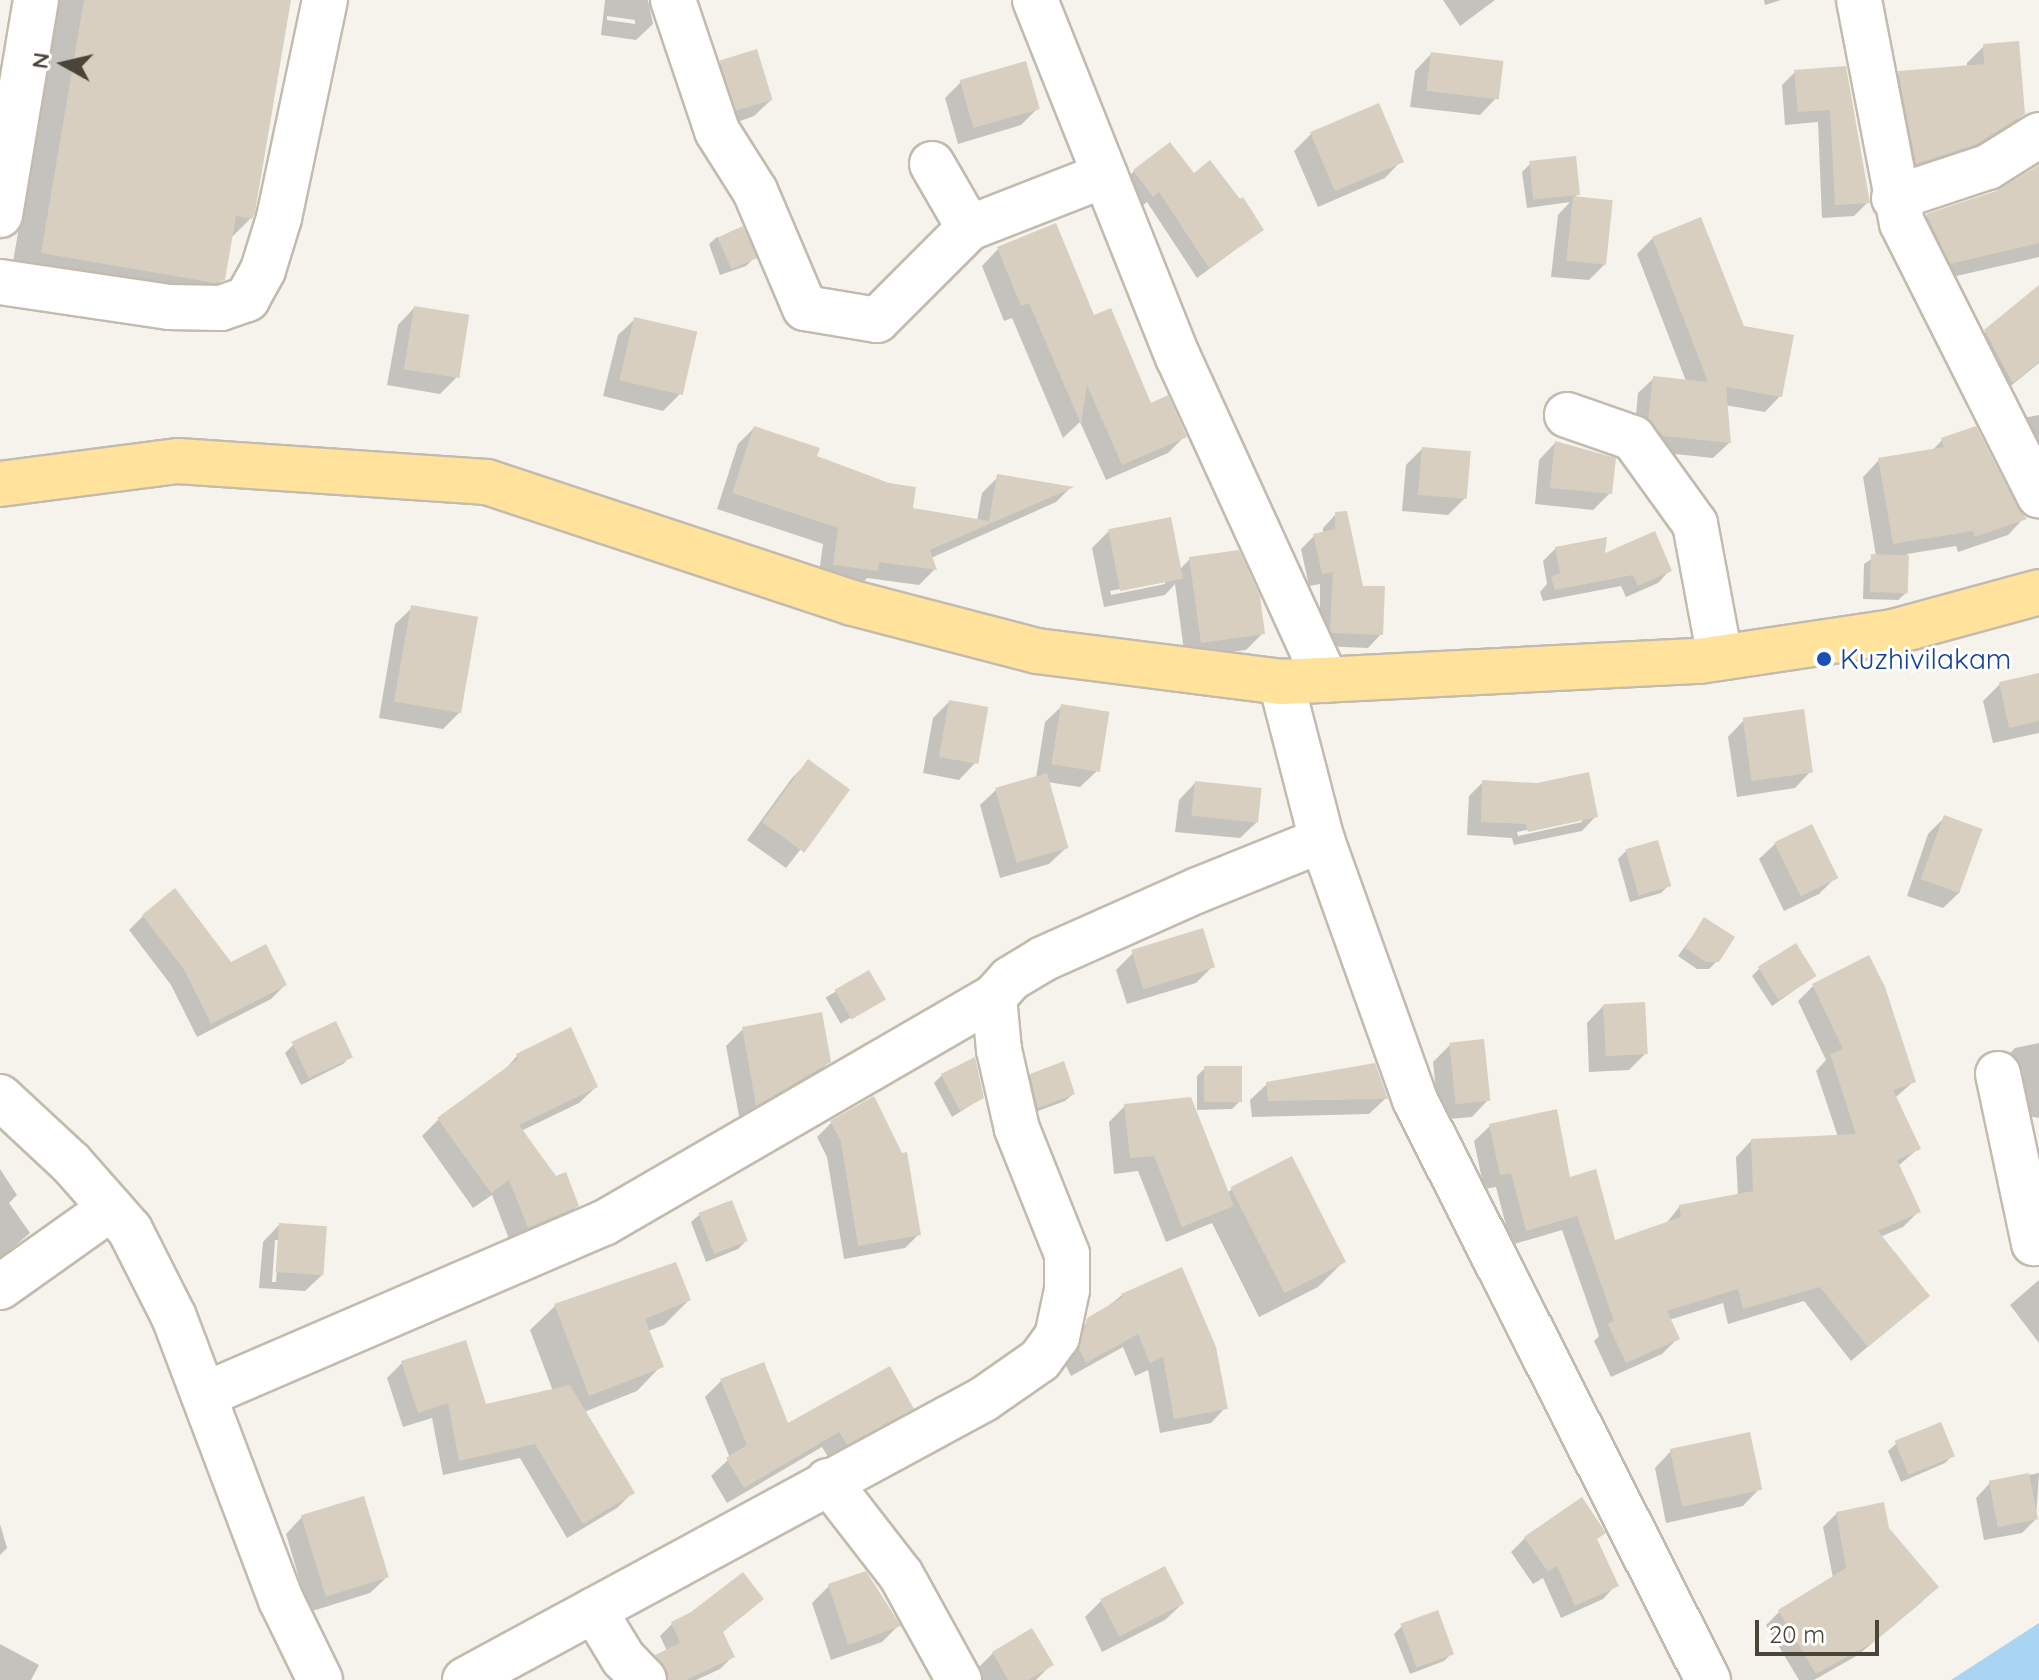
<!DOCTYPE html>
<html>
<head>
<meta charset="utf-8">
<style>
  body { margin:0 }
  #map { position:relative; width:2039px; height:1680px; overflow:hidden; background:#f6f3ec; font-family:Quicksand,sans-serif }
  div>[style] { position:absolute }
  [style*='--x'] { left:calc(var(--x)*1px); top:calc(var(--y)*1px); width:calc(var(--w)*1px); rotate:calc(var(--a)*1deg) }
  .water>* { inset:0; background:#a9d4f2 }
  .shadow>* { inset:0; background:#0003; transform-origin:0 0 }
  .building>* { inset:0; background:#d8cfc1; transform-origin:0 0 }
  .roads { filter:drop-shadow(2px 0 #c2bbae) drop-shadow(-2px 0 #c2bbae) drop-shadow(0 2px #c2bbae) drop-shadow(0 -2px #c2bbae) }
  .minor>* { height:44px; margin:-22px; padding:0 22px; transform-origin:22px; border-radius:22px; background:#fff }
  .major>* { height:44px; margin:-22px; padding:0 22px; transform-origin:22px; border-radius:22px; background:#ffe39c }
  .dots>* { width:22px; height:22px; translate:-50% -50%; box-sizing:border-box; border:4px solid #fff; border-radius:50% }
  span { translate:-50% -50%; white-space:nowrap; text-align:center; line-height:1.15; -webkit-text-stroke:6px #fff; paint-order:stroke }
  .transit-label { font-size:28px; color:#164399 }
  .left { translate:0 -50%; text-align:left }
  .north { position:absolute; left:24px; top:24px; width:80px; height:80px; -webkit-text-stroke:6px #fff; paint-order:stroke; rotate:278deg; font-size:22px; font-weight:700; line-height:32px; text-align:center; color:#4b4439 }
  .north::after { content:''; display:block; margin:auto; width:28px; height:36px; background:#4b4439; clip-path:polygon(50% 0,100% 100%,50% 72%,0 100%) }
  .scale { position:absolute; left:1755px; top:1620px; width:124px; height:36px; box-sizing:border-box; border:4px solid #4b4439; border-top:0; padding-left:10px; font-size:24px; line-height:28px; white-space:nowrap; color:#4b4439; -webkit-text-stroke:6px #fff; paint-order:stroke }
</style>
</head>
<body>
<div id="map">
  <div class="water">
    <div style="clip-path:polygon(2039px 1623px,2039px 1680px,1951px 1680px)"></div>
  </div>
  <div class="shadow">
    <div style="clip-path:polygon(58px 0,289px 0,251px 218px,230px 239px,223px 279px,190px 312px,9px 285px)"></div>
    <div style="clip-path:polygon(evenodd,605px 0,648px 0,653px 24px,636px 40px,601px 35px,605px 0,607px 16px,635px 20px,635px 24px,607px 20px,607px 16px)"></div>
    <div style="clip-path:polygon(1443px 0,1495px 0,1460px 26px)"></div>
    <div style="clip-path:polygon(1764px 0,1781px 0,1765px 5px)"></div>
    <div style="clip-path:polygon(1984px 46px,2023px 114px,2006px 131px,1959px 160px,1900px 180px,1883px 89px,1899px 73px,1967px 67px,1967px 63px)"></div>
    <div style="clip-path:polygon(1431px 54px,1496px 98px,1480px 115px,1410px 107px,1415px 71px)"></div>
    <div style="clip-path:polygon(721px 63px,771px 100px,754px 116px,721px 128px,704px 79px)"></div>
    <div style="clip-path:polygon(1845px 68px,1868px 202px,1854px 216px,1822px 218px,1818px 122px,1785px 125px,1782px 85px,1795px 72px)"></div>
    <div style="clip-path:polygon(961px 82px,1038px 108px,1021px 125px,958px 144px,945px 98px)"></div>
    <div style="clip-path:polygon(1311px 134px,1401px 161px,1385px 178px,1318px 207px,1294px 151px)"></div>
    <div style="clip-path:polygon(1530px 164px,1578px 194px,1574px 198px,1606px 263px,1589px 280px,1551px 277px,1558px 215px,1570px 202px,1527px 208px,1522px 172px)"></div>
    <div style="clip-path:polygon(2039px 169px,2039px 257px,1930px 282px,1907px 235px,1927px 216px,1997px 192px)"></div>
    <div style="clip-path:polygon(1134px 171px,1193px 176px,1262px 230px,1197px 278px,1147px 202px,1141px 207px,1123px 183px)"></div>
    <div style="clip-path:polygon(717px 237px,754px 258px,746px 266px,720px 275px,709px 244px)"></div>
    <div style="clip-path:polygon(1653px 238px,1742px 328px,1780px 396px,1765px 412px,1725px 405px,1729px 443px,1713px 458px,1646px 451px,1634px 436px,1638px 393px,1654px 378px,1686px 381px,1637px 254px)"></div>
    <div style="clip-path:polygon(998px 249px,1093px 318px,1150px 405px,1185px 436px,1168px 453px,1106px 480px,1080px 422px,1063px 438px,1012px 318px,1004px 321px,982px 266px)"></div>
    <div style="clip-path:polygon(2039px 306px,2039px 363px,1996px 398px,1969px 348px,1985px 332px)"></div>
    <div style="clip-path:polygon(414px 308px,456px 378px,440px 394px,387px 385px,398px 325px)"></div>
    <div style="clip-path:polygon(635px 319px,680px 394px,663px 411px,603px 396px,618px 335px)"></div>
    <div style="clip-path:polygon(2039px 415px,2039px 457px,2020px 425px,2028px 417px)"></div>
    <div style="clip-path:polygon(754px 428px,911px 510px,977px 521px,982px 493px,998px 477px,1070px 488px,1056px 502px,931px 558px,934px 570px,919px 585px,867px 578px,860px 586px,818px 580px,823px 544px,717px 509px,738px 444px)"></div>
    <div style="clip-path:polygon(1942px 440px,2024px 518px,2008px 535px,1958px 552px,1956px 546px,1907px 554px,1906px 593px,1898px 600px,1863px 599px,1864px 564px,1876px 556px,1863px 477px,1879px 460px,1931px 452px)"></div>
    <div style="clip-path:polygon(1555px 443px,1610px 493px,1593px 510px,1535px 504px,1539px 460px)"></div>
    <div style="clip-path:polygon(1422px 449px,1464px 499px,1448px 515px,1402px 511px,1406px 465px)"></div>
    <div style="clip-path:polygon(1336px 514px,1381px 634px,1368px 648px,1320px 646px,1320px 584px,1309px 586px,1301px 549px,1314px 536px,1323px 534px,1323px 528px)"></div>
    <div style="clip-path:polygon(evenodd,1109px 531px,1180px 569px,1190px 559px,1263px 633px,1246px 650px,1185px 658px,1175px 584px,1165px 595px,1104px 607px,1092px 548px,1109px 531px,1165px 580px,1165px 584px,1111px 595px,1110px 591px,1165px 580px)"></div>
    <div style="clip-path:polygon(1556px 548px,1603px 556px,1670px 570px,1658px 583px,1626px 597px,1621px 586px,1543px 601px,1540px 592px,1547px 584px,1543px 561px)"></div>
    <div style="clip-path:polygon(412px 608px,459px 713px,443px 729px,379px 718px,395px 624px)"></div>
    <div style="clip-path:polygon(2039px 675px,2039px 733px,1993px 743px,1983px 701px,2000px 684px)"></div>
    <div style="clip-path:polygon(949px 702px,975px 763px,959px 780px,923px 773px,933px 718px)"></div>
    <div style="clip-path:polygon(1062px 706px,1097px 771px,1080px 787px,1047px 782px,1066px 848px,1049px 864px,1000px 878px,980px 805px,997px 789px,1036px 778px,1045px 722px)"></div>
    <div style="clip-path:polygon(1744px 720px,1811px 771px,1795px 788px,1737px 797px,1728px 737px)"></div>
    <div style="clip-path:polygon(808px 762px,847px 790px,786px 868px,747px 840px,792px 778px)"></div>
    <div style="clip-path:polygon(evenodd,1483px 782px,1596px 816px,1582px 831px,1514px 845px,1512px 838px,1467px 835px,1469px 796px,1483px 782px,1582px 818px,1582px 822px,1518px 836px,1517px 832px,1582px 818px)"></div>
    <div style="clip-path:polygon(1195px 783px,1257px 822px,1240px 838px,1175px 832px,1179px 800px)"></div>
    <div style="clip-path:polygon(1944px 818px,1960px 892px,1943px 908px,1907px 896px,1928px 834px)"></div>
    <div style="clip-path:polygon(1776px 843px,1835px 878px,1819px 894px,1784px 911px,1759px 859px)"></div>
    <div style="clip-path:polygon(1626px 851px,1669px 885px,1661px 893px,1630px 902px,1618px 859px)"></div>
    <div style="clip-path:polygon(143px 916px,230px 965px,285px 985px,271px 999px,197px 1037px,171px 985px,129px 930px)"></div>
    <div style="clip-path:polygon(1705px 919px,1717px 961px,1709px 969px,1697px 969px,1678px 956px)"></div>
    <div style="clip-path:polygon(1133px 953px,1213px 966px,1196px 983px,1127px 1004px,1116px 970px)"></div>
    <div style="clip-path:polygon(1760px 968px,1815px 976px,1772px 1006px,1752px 976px)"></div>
    <div style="left:868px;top:973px;width:30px;height:49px;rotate:60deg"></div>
    <div style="clip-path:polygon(1813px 986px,1914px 1081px,1895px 1098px,1919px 1148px,1898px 1166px,1918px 1212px,1903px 1227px,1880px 1237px,1927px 1296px,1851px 1361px,1804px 1301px,1728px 1324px,1723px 1303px,1669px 1320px,1677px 1339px,1662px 1354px,1611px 1377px,1594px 1341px,1599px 1336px,1562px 1230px,1511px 1245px,1496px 1187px,1484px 1189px,1474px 1141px,1490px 1126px,1569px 1179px,1614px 1243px,1665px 1225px,1680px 1206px,1738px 1196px,1736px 1157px,1751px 1141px,1838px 1137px,1816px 1071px,1826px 1060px,1798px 1001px)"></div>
    <div style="clip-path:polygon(1603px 1006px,1646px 1053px,1629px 1070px,1589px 1072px,1587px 1023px)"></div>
    <div style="clip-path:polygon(743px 1029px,829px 1062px,812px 1079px,740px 1121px,726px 1046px)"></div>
    <div style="clip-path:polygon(2039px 1043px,2039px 1118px,2023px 1115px,2007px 1056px,2015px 1048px)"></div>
    <div style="clip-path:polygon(293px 1045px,351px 1056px,343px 1064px,301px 1085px,285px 1053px)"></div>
    <div style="clip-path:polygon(1450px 1045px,1488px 1100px,1472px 1117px,1439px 1120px,1433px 1062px)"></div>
    <div style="clip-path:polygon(517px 1056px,596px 1087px,579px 1103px,521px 1131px,577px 1206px,560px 1222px,511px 1244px,492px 1195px,473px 1208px,422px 1136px,438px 1120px,501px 1074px)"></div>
    <div style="clip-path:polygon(1204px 1069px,1240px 1101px,1232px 1109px,1197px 1110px,1197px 1076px)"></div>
    <div style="clip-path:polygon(942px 1075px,982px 1098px,952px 1117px,934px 1083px)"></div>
    <div style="clip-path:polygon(1031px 1075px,1073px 1094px,1065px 1101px,1030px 1114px,1023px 1083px)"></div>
    <div style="clip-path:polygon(1267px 1084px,1386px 1098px,1369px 1114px,1252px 1117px,1250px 1100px)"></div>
    <div style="clip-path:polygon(1125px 1106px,1227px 1193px,1232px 1189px,1343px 1262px,1318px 1287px,1259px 1317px,1212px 1223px,1166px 1242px,1138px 1171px,1114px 1174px,1109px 1122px)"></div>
    <div style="clip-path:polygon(832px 1122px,919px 1234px,905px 1248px,844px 1259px,827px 1157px,817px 1137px)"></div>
    <div style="clip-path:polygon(0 1169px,17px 1195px,9px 1203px,30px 1233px,0 1259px)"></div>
    <div style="clip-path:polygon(699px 1215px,746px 1241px,738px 1249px,706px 1262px,691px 1222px)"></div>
    <div style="clip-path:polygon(evenodd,279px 1225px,322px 1275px,305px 1291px,259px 1288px,263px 1242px,279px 1225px,275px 1240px,279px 1240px,276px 1282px,272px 1282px,275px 1240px)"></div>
    <div style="clip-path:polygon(2039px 1280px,2039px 1343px,2010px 1305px)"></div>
    <div style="clip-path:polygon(1122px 1295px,1225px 1408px,1211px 1423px,1160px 1433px,1148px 1370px,1135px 1376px,1123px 1347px,1071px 1376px,1065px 1364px,1072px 1335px)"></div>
    <div style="clip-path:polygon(689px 1300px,664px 1325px,648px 1331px,661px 1366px,637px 1391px,584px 1412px,632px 1493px,617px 1508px,567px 1538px,520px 1458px,443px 1475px,432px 1418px,403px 1427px,387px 1378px,402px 1363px,484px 1406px,553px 1391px,530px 1330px,555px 1306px)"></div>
    <div style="clip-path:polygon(721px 1381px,787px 1425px,911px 1408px,895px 1425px,830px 1460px,822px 1447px,727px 1503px,711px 1476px,730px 1458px,705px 1397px)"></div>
    <div style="clip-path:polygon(1896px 1444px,1953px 1455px,1945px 1463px,1901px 1482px,1888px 1451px)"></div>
    <div style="clip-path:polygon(1671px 1451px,1759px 1489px,1743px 1506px,1666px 1523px,1655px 1468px)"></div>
    <div style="clip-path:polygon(2039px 1473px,2036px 1519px,2022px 1533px,1984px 1540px,1976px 1498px,1990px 1483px)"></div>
    <div style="clip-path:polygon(1837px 1513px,1887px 1528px,1923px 1601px,1858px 1655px,1814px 1680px,1799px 1680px,1766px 1625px,1779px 1612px,1833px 1578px,1823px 1527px)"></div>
    <div style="clip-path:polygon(302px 1517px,387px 1577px,370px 1593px,309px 1612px,286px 1534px)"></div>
    <div style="clip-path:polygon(0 1524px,7px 1548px,0 1555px)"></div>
    <div style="clip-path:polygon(1525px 1538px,1595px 1540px,1616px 1585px,1603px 1599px,1561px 1618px,1543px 1578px,1533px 1584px,1511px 1552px)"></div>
    <div style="clip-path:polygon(829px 1586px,898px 1626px,882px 1642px,831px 1660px,812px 1603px)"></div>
    <div style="clip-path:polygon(762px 1599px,721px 1633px,732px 1657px,720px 1669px,696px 1680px,652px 1680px,644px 1669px,667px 1651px,660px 1636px,672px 1624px)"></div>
    <div style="clip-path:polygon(1101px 1601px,1182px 1604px,1165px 1620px,1102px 1652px,1085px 1617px)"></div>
    <div style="clip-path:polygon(1402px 1626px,1452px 1653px,1444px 1661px,1410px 1674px,1394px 1634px)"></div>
    <div style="clip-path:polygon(0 1644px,39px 1665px,31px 1680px,0 1680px)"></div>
    <div style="clip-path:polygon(993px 1653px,1051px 1665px,1036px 1680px,982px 1680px,976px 1670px)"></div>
  </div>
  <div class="building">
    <div style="clip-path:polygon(84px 0,291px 0,255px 212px,252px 219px,236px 216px,225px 280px,215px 283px,41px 253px)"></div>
    <div style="clip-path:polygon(2019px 41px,2025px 114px,1977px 144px,1916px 164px,1898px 71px,1984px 64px,1983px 44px)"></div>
    <div style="left:757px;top:49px;width:53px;height:39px;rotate:73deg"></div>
    <div style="left:1431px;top:52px;width:73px;height:39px;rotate:7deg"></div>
    <div style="left:1026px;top:61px;width:50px;height:69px;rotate:74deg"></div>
    <div style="clip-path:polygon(1846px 66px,1870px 203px,1835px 205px,1830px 110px,1798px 112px,1794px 70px)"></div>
    <div style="left:1379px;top:103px;width:64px;height:75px;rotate:67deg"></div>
    <div style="clip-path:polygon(1170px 142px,1194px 173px,1210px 160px,1240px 199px,1243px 197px,1264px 230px,1209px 268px,1159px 192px,1153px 197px,1133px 170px)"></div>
    <div style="left:1576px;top:156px;width:39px;height:47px;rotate:84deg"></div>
    <div style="clip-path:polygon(2039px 165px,2039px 243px,1950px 264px,1926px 214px,1996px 191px)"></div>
    <div style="left:1573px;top:196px;width:40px;height:65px;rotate:6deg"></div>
    <div style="clip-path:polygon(1701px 217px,1744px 326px,1794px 335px,1782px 397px,1726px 387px,1731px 443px,1662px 436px,1648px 420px,1653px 376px,1708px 382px,1652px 237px)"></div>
    <div style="clip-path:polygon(1056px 223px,1094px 315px,1111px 308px,1151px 403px,1168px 395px,1187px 437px,1122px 465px,1087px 385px,1081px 424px,1029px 303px,1021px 306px,997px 247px)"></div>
    <div style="left:743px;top:226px;width:35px;height:28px;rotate:66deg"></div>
    <div style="clip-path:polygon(2039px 285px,2039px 362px,2013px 383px,1984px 330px)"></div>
    <div style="left:414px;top:306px;width:56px;height:64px;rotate:9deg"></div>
    <div style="left:634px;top:317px;width:65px;height:65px;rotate:13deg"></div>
    <div style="clip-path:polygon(754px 426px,820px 448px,817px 456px,889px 483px,916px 487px,913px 508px,989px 521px,997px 474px,1074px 487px,930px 550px,937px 570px,879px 562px,878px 571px,833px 565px,838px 528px,732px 493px)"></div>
    <div style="clip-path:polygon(1976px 426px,2017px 506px,2027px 519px,1975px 537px,1973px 531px,1893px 544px,1878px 458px,1944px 447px,1941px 438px)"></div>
    <div style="clip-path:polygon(1555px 441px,1616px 458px,1612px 494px,1550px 488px)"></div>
    <div style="left:1422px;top:447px;width:49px;height:48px;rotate:5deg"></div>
    <div style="clip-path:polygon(1347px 511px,1363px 586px,1385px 586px,1383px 635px,1332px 633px,1330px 630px,1333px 572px,1322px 574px,1313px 534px,1335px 529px,1335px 512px)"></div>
    <div style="left:1171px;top:517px;width:63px;height:64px;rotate:79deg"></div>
    <div style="clip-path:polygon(1655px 531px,1672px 571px,1638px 586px,1633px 575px,1555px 590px,1551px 577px,1560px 573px,1555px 547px,1607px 537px,1605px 553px)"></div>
    <div style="clip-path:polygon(1239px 550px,1260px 596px,1265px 634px,1201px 643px,1189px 557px)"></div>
    <div style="left:1871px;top:554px;width:38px;height:38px;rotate:2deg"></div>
    <div style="left:411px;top:605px;width:68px;height:98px;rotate:10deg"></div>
    <div style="clip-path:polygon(2039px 673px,2039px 721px,2009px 728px,1999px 682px)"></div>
    <div style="left:949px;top:700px;width:40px;height:58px;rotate:10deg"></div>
    <div style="left:1061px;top:704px;width:49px;height:61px;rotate:9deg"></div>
    <div style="left:1804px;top:709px;width:64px;height:62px;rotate:82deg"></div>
    <div style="left:808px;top:759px;width:52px;height:78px;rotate:36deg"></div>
    <div style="clip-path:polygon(1589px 772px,1598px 817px,1528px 832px,1526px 824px,1481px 822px,1482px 780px,1537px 783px)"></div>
    <div style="left:1047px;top:773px;width:78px;height:54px;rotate:74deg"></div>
    <div style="left:1195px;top:781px;width:67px;height:35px;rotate:6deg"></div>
    <div style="left:1944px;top:815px;width:41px;height:68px;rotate:20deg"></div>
    <div style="left:1812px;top:824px;width:60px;height:42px;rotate:64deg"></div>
    <div style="left:1658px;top:840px;width:48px;height:34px;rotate:74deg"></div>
    <div style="clip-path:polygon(175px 888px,231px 962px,266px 944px,287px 985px,211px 1024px,185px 971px,142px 915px)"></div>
    <div style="clip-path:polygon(1704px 917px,1735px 937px,1719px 962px,1706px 962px,1685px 948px)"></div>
    <div style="left:1203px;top:928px;width:41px;height:75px;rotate:73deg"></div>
    <div style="left:1796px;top:943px;width:39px;height:45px;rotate:58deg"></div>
    <div style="clip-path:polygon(1869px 955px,1885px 987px,1916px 1082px,1893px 1090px,1921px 1149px,1897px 1160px,1921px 1212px,1878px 1231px,1930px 1296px,1868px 1347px,1820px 1287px,1743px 1309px,1738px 1289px,1667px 1311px,1680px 1339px,1626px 1363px,1608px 1324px,1614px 1321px,1577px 1216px,1526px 1231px,1511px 1173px,1500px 1175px,1489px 1124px,1557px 1109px,1570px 1177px,1596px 1169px,1615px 1240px,1681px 1217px,1679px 1205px,1753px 1191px,1751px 1139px,1856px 1134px,1830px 1054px,1843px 1049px,1812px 984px)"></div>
    <div style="left:869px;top:970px;width:34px;height:40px;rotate:60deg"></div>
    <div style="left:1645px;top:1002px;width:52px;height:42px;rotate:87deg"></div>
    <div style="clip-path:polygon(822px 1012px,831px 1062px,756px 1106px,742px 1027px)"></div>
    <div style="left:336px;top:1021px;width:40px;height:49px;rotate:65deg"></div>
    <div style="clip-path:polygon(571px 1027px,598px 1087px,519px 1125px,556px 1176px,566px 1172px,579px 1206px,528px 1228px,509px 1180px,491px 1193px,437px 1118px,518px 1059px,516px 1054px)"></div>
    <div style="left:1484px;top:1039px;width:62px;height:35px;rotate:84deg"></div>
    <div style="clip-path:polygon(975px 1057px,984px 1098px,960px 1111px,941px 1074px)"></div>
    <div style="clip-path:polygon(1064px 1061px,1075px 1094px,1038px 1108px,1030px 1074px)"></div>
    <div style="clip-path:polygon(1375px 1063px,1388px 1099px,1268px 1101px,1266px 1082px)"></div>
    <div style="left:1242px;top:1066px;width:36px;height:38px;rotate:90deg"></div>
    <div style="clip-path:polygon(874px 1096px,902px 1153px,907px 1152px,921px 1235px,858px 1246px,841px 1142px,830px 1121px)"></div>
    <div style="clip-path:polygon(1191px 1097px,1234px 1206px,1182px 1227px,1154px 1156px,1130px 1158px,1124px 1104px)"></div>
    <div style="left:1292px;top:1156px;width:119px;height:69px;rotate:63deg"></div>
    <div style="left:732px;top:1200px;width:44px;height:36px;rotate:69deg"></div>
    <div style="left:279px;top:1223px;width:48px;height:49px;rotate:4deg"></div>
    <div style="clip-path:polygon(676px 1262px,691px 1300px,645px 1319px,664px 1367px,589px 1396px,554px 1304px)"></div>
    <div style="clip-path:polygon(1182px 1267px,1216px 1347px,1228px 1409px,1174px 1419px,1163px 1357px,1150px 1363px,1138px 1334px,1086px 1363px,1079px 1349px,1087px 1318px,1123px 1297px,1121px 1294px)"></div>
    <div style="clip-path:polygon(466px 1340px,486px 1404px,570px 1385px,635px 1493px,583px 1524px,535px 1444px,459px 1461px,448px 1403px,418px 1413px,401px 1361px)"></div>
    <div style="clip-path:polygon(764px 1362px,788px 1423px,890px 1366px,914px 1409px,847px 1445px,839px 1432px,744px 1488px,726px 1458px,747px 1445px,720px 1379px)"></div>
    <div style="left:1941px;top:1422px;width:37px;height:50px;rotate:68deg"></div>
    <div style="left:1750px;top:1432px;width:59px;height:82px;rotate:78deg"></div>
    <div style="left:2029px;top:1473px;width:47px;height:41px;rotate:79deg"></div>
    <div style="left:364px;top:1496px;width:85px;height:66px;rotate:73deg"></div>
    <div style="clip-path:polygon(1582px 1497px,1606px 1533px,1597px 1539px,1619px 1586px,1575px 1606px,1557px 1566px,1548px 1572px,1524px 1537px)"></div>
    <div style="clip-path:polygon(1884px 1502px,1889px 1528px,1939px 1587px,1874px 1642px,1816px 1674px,1778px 1610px,1846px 1568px,1836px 1512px)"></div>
    <div style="left:1165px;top:1566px;width:42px;height:73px;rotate:63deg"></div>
    <div style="clip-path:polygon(866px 1571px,901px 1626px,848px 1645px,828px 1584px)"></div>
    <div style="clip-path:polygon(743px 1572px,764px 1599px,723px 1632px,735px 1657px,686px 1680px,668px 1680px,668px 1673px,655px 1655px,680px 1643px,671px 1622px,691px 1612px)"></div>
    <div style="left:1438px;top:1610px;width:47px;height:40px;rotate:70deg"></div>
    <div style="clip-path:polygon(1032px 1628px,1054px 1665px,1028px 1680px,1008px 1680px,992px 1652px)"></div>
  </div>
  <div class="roads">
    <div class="minor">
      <div style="--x:673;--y:0;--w:138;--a:71.4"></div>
      <div style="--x:717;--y:131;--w:71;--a:57.7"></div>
      <div style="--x:755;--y:191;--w:127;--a:66.9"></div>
      <div style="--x:805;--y:308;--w:73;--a:9.5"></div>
      <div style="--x:877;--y:320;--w:130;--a:-45"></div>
      <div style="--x:969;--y:228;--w:146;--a:-21.3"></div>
      <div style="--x:1035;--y:0;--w:385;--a:68.2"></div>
      <div style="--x:1178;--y:357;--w:355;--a:65.4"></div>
      <div style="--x:1859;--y:0;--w:227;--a:79.1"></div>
      <div style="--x:1902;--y:223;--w:305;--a:63.3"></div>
      <div style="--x:932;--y:164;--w:74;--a:60"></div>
      <div style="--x:1894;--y:198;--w:99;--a:-18.3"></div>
      <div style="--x:1988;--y:167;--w:60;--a:-32.1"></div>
      <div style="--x:0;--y:215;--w:218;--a:-80.5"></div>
      <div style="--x:0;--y:282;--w:171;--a:8.4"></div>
      <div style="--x:169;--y:307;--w:52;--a:1.1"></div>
      <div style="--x:221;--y:308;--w:28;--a:-19"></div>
      <div style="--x:247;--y:299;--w:33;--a:-61"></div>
      <div style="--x:263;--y:270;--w:54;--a:-72.9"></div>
      <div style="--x:279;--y:218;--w:223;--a:-78.1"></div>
      <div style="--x:1567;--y:415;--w:70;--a:19.2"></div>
      <div style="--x:1633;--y:438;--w:106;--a:54.2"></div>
      <div style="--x:1695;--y:524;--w:136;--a:79.4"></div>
      <div style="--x:1281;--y:682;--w:163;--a:75.5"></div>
      <div style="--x:1322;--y:840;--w:276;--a:70.3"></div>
      <div style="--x:1415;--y:1100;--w:650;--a:63.2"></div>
      <div style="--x:1998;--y:1074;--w:173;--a:78"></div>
      <div style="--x:2034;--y:1243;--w:5;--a:-22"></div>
      <div style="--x:0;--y:1097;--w:97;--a:42.9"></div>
      <div style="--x:71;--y:1163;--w:89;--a:48.6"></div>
      <div style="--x:130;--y:1230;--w:97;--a:63.2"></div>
      <div style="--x:174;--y:1317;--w:303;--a:69.3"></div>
      <div style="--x:281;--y:1600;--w:89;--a:64"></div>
      <div style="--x:0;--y:1287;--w:136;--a:-35.4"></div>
      <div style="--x:204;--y:1395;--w:435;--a:-23.3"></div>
      <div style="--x:604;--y:1223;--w:451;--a:-30.1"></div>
      <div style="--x:828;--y:1481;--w:119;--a:52.2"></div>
      <div style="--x:901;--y:1575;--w:120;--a:61.1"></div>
      <div style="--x:594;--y:1610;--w:56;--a:58.9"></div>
      <div style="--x:623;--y:1658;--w:30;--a:46"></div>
      <div style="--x:465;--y:1680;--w:590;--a:-28.43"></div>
      <div style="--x:984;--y:1399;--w:68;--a:-34.9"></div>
      <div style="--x:1040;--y:1360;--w:29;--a:-54"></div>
      <div style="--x:1057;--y:1337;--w:48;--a:-78"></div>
      <div style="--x:1067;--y:1290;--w:36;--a:-90"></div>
      <div style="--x:1067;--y:1254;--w:135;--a:-111.8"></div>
      <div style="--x:1017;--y:1129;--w:81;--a:-102.8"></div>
      <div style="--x:999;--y:1050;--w:53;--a:-95.4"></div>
      <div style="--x:994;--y:997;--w:24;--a:-48"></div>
      <div style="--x:1010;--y:979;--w:39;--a:-31"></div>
      <div style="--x:1043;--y:959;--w:170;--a:-24"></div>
      <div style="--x:1198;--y:890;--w:134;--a:-22"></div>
    </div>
    <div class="major">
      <div style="--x:0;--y:484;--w:179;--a:-7.4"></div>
      <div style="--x:178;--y:461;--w:310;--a:3.9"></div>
      <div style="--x:487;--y:482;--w:385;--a:18.3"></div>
      <div style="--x:853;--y:603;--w:190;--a:14.6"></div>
      <div style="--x:1037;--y:651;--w:246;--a:7.2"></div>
      <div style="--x:1281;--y:682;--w:419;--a:-2.9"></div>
      <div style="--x:1699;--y:661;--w:196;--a:-8.5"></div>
      <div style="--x:1893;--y:632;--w:151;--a:-15.3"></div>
    </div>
  </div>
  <div class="dots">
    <div style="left:1824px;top:659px;background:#1a4fb4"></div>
  </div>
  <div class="transit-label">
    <span class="left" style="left:1840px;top:659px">Kuzhivilakam</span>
  </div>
  <div class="north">N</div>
  <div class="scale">20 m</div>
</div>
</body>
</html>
